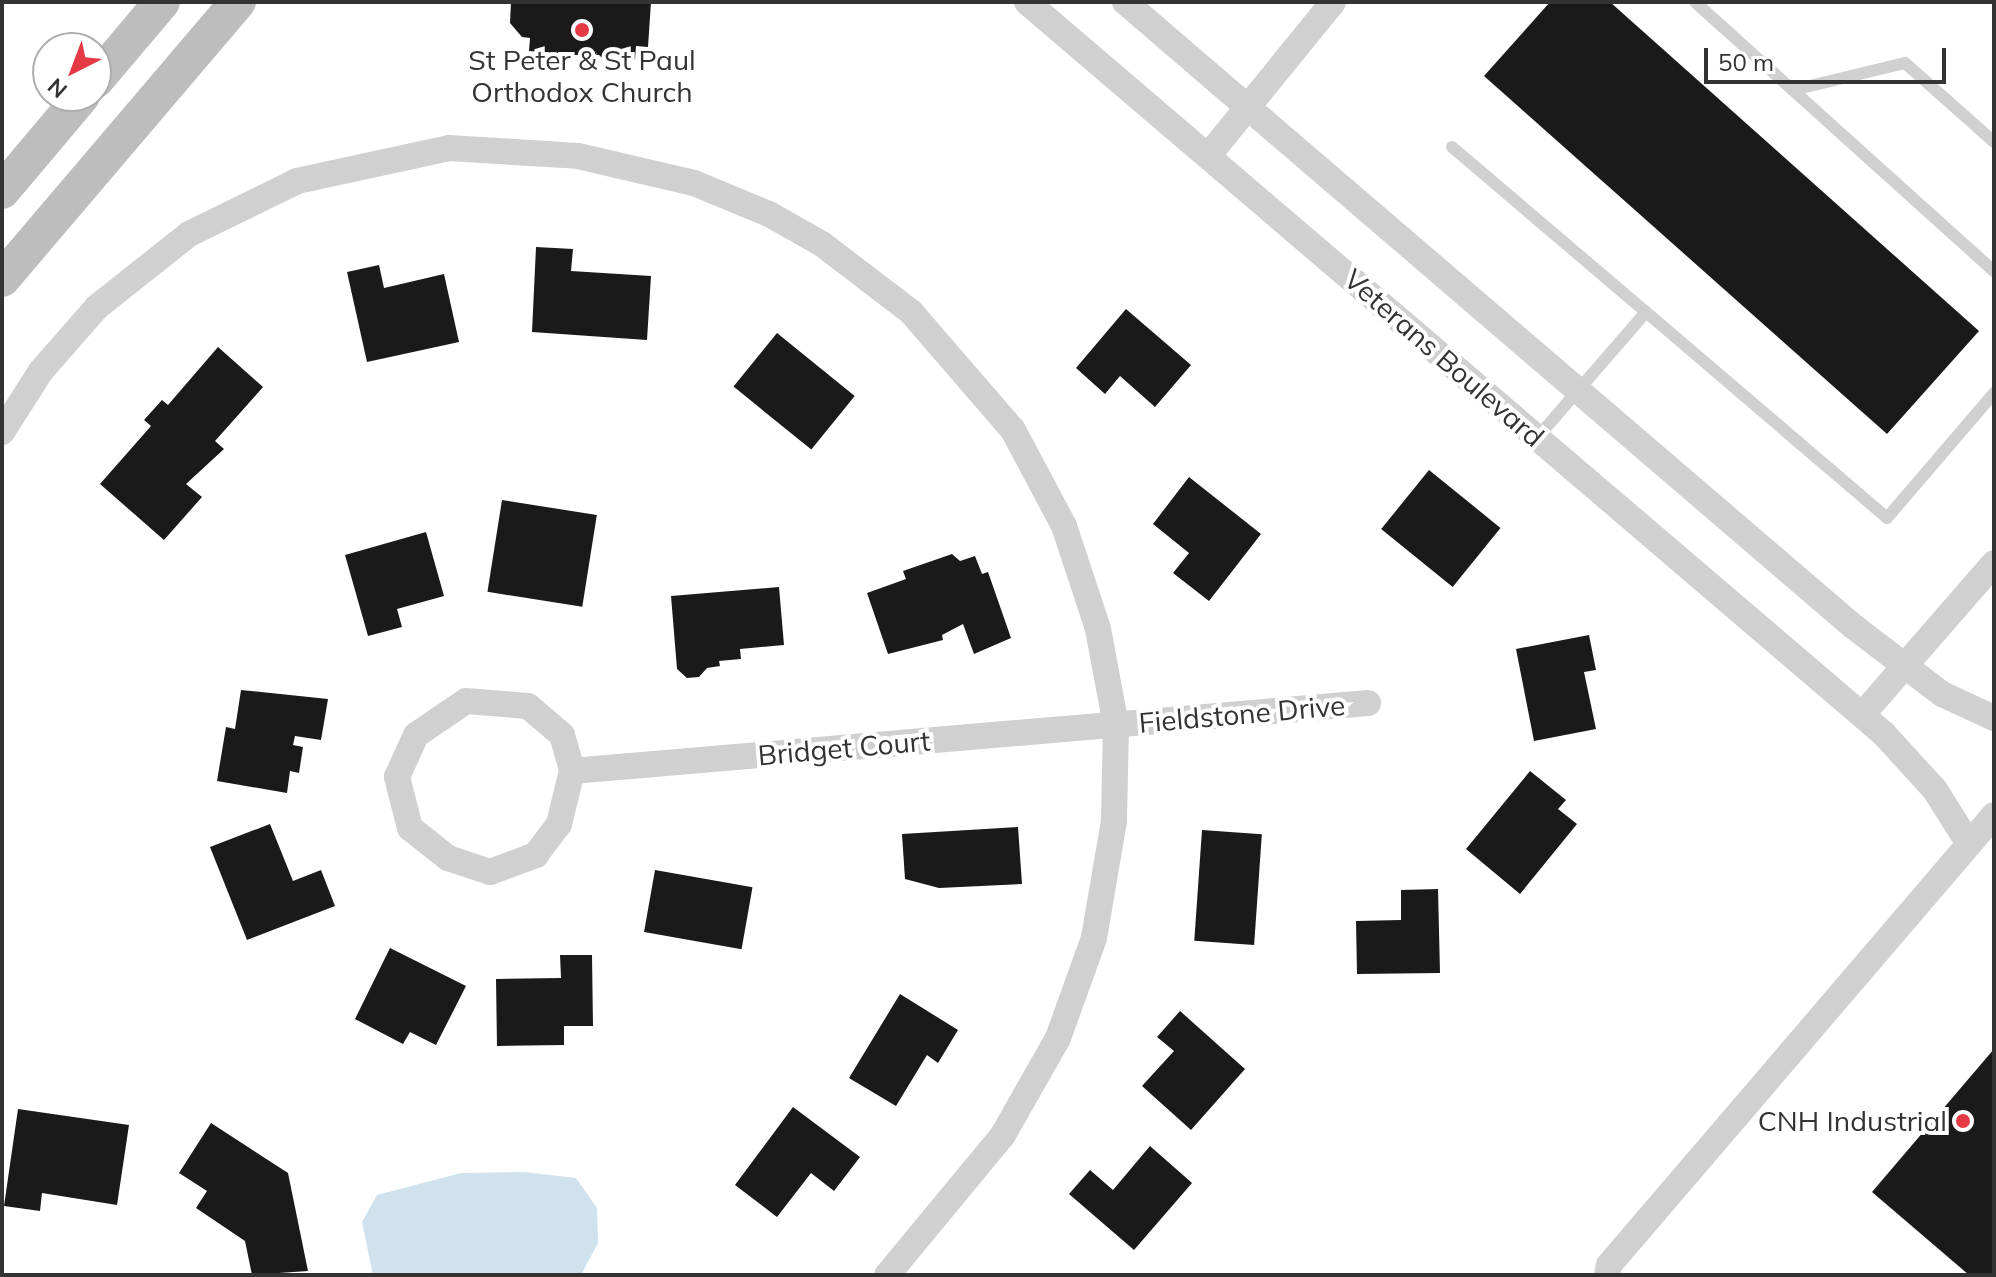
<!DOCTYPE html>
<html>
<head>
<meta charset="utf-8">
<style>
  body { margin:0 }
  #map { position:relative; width:1996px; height:1277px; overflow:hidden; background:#fff; font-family:Mulish,sans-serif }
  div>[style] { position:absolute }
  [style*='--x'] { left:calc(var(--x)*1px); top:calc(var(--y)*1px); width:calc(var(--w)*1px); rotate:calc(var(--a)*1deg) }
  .water>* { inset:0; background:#cfe2ee }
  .building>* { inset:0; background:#1a1a1a; transform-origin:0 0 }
  .service>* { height:12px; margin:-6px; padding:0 6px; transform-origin:6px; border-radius:6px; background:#d0d0d0 }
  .minor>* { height:26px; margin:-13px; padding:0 13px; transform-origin:13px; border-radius:13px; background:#d0d0d0 }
  .secondary>* { height:36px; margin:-18px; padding:0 18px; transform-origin:18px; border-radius:18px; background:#bdbdbd }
  .dots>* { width:22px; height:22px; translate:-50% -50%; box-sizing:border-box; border:4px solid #fff; border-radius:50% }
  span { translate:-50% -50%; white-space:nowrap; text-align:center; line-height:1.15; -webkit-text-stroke:8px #fff; paint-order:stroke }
  .poi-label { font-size:28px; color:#333 }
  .right { translate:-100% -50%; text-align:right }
  .street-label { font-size:28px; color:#333 }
  .frame { position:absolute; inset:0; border:4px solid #333; pointer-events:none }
  .north { position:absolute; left:32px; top:32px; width:80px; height:80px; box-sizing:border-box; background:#fff; border:2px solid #adadad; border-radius:50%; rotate:222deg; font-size:22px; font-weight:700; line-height:32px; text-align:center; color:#333 }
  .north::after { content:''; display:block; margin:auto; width:28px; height:36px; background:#e63946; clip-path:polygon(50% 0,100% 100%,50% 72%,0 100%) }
  .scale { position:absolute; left:1704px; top:48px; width:242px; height:36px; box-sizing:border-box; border:4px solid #333; border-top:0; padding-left:10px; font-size:24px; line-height:28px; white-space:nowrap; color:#333; -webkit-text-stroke:6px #fff; paint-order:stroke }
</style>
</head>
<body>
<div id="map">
  <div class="water">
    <div style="clip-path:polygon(524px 1172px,576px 1178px,597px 1208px,598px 1243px,581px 1275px,373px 1275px,362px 1222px,377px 1195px,461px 1173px)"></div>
  </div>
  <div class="building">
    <div style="clip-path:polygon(511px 2px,651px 2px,648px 47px,636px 46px,635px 60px,529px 51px,530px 38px,522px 37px,510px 23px)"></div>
    <div style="clip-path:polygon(1550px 2px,1610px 2px,1979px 331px,1887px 434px,1484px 76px)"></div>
    <div style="clip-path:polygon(536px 247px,573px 249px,571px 271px,651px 276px,647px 340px,532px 332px)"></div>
    <div style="clip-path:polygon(379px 265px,384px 288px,444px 274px,459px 342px,367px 362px,347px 272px)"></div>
    <div style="clip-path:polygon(1126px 309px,1191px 365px,1155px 407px,1120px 376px,1105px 394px,1076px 368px)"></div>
    <div style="left:777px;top:333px;width:100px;height:69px;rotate:39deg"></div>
    <div style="clip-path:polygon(218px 347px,263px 387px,215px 441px,224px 449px,186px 484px,202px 497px,164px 540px,100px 484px,151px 426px,144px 420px,162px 400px,168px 405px)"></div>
    <div style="left:1429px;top:470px;width:92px;height:76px;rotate:39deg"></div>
    <div style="clip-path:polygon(1189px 477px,1261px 534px,1209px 601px,1173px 573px,1189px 553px,1153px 524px)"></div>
    <div style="left:502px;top:500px;width:96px;height:93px;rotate:9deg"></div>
    <div style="clip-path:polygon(426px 532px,444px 596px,397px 609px,402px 627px,368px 636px,345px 555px)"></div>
    <div style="clip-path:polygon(952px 554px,960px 561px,975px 556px,982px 574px,988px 572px,1011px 638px,974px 654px,963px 624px,942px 635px,943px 640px,888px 654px,867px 593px,906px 579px,903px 571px)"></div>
    <div style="clip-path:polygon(779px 587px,784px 645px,740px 649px,741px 659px,719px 661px,720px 666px,707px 668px,699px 677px,687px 678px,677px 669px,671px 596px)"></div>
    <div style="clip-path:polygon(1589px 635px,1596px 670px,1584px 672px,1596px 729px,1534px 741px,1516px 649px)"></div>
    <div style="clip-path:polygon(241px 690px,328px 699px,321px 740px,295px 736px,293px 745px,303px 747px,299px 773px,290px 771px,287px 793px,217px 781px,226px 727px,235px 729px)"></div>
    <div style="clip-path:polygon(1530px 771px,1566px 800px,1558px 809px,1577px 824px,1520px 894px,1466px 849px)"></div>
    <div style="clip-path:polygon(270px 824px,293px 881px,321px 870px,335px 906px,247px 940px,210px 847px)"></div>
    <div style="clip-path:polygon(1018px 827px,1022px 884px,939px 888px,905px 879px,902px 834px)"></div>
    <div style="left:1202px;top:830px;width:60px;height:111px;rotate:4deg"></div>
    <div style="left:655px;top:870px;width:99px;height:63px;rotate:10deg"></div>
    <div style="clip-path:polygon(1438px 889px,1440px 973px,1357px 974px,1356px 921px,1401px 920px,1401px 890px)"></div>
    <div style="clip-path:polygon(390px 948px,466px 986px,436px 1045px,410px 1032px,403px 1044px,355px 1019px)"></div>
    <div style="clip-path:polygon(560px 955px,592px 955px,593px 1026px,564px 1026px,564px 1045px,497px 1046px,496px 979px,561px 978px)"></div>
    <div style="clip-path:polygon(900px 994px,958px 1030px,938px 1063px,927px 1055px,896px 1106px,849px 1078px)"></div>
    <div style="clip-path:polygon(1180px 1011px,1245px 1069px,1191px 1130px,1142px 1086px,1174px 1051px,1157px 1037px)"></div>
    <div style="clip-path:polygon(1994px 1049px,1994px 1275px,1969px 1275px,1872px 1192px)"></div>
    <div style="clip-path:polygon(793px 1107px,860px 1157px,834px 1191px,811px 1173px,777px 1217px,735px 1185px)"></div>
    <div style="clip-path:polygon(18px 1109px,129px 1125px,117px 1205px,42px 1193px,40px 1211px,4px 1206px)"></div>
    <div style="clip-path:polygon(211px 1123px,288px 1173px,308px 1271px,252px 1275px,245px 1241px,196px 1208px,207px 1191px,179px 1173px)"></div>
    <div style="clip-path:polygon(1150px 1146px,1192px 1183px,1134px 1250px,1069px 1194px,1090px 1170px,1113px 1190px)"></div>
  </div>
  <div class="service">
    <div style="--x:1695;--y:2;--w:402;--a:42"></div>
    <div style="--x:1793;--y:90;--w:115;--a:-13.6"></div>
    <div style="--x:1905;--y:63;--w:119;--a:41.6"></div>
    <div style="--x:1452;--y:147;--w:255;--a:40.4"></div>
    <div style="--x:1646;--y:312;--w:167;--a:130.9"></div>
    <div style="--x:1646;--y:312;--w:317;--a:40.5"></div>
    <div style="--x:1887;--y:518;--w:165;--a:-49.4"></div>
  </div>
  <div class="minor">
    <div style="--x:1027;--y:2;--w:1126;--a:40.5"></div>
    <div style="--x:1883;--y:733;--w:77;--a:47.6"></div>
    <div style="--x:1935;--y:790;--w:64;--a:57.8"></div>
    <div style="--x:1125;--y:2;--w:960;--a:40.61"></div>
    <div style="--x:1854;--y:627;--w:111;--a:37.3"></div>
    <div style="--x:1942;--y:694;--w:57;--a:24.8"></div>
    <div style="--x:1208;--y:156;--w:198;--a:-50.9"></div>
    <div style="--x:2;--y:432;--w:72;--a:-57.4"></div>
    <div style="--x:41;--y:371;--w:85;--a:-48.8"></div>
    <div style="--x:97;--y:307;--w:117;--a:-38.4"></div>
    <div style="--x:189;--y:234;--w:120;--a:-26.1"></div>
    <div style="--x:297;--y:181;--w:156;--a:-12.2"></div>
    <div style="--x:449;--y:148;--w:129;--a:3.5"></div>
    <div style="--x:578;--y:156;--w:119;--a:13.1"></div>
    <div style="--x:694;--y:183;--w:81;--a:22.5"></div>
    <div style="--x:769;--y:214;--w:61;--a:29.5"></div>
    <div style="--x:822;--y:244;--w:112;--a:37.4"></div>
    <div style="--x:911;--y:312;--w:156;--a:49.2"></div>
    <div style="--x:1013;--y:430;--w:109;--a:62"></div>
    <div style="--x:1064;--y:526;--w:108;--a:71.7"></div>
    <div style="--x:1098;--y:629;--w:98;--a:79.4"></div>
    <div style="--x:1116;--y:725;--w:96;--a:91.2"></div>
    <div style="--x:1114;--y:821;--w:119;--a:99.7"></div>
    <div style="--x:1094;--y:938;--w:106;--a:109.8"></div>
    <div style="--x:1058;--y:1038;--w:112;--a:119.6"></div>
    <div style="--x:1003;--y:1135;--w:182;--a:129.6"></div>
    <div style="--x:466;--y:701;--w:62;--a:4.6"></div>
    <div style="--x:528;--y:706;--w:45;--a:40.5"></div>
    <div style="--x:562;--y:735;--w:37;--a:74"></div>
    <div style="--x:572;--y:771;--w:55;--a:103.8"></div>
    <div style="--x:559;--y:824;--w:39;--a:127"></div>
    <div style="--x:536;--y:855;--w:49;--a:159.7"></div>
    <div style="--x:490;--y:872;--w:44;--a:-161.6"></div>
    <div style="--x:448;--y:858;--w:48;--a:-141.7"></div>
    <div style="--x:410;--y:828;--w:53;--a:-104.3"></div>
    <div style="--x:397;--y:777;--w:46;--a:-65.7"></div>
    <div style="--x:416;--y:735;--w:60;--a:-34.2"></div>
    <div style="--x:1862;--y:715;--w:201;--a:-49"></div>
    <div style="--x:572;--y:771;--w:799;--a:-4.88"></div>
    <div style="--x:1607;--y:1275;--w:10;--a:-79"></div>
    <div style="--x:1609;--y:1265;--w:592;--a:-49.45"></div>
  </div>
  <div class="secondary">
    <div style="--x:96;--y:80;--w:102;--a:-49.8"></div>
    <div style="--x:2;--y:191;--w:124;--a:-49.9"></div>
    <div style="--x:2;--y:279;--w:364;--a:-49.6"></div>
  </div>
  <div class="dots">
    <div style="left:582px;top:30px;background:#e63946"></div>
    <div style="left:1963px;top:1121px;background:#e63946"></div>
  </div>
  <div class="poi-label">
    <span style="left:582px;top:76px">St Peter &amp; St Paul<br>Orthodox Church</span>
    <span class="right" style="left:1947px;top:1121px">CNH Industrial</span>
  </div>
  <div class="street-label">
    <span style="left:1444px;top:358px;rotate:41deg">Veterans Boulevard</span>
    <span style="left:1242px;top:714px;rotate:-5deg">Fieldstone Drive</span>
    <span style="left:844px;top:748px;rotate:-5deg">Bridget Court</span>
  </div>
  <div class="frame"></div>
  <div class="north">N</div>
  <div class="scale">50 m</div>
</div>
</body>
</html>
